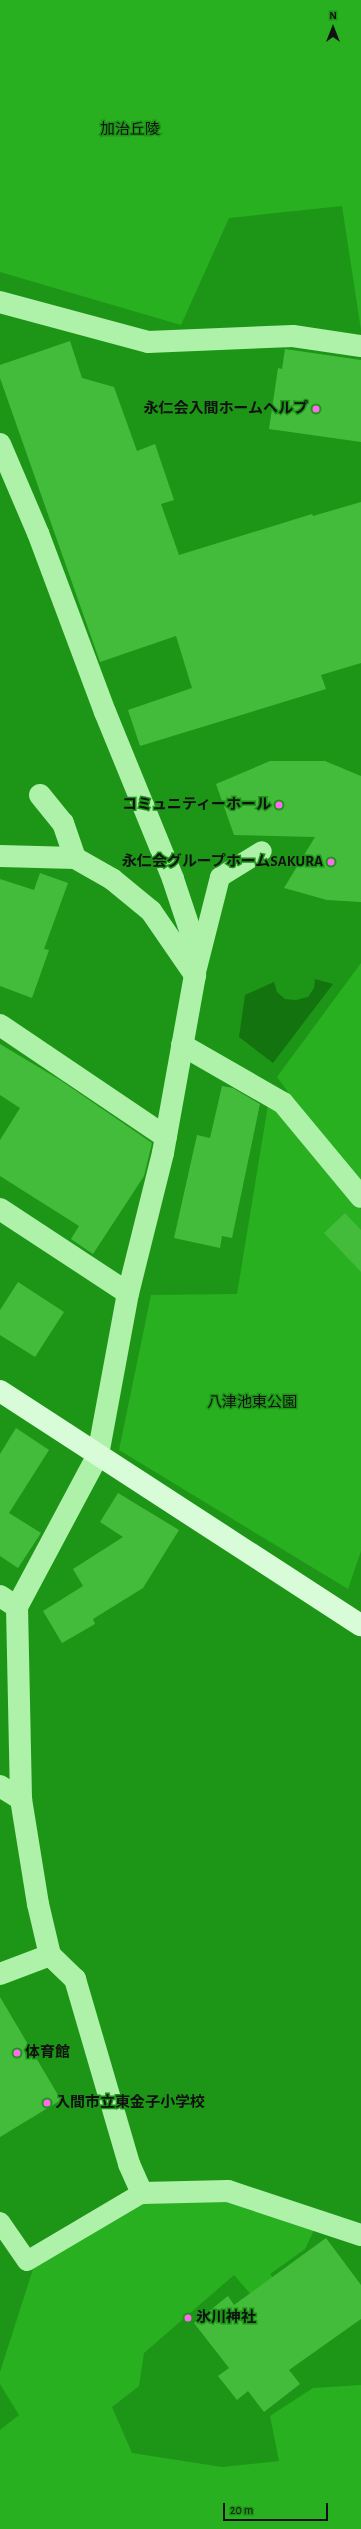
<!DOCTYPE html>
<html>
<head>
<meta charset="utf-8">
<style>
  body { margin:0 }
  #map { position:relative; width:361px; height:2529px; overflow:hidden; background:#1d9617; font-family:"Alegreya Sans","Noto Sans JP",sans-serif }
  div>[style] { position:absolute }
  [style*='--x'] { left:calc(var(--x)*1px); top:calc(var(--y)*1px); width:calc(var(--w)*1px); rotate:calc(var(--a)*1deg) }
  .green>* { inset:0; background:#28b020 }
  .water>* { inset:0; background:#13740f }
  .building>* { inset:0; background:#43bc3c }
  .lane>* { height:20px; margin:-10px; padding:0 10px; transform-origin:10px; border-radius:10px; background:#aef1a9 }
  .street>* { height:22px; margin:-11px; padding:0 11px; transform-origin:11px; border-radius:11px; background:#aef1a9 }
  .secondary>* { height:22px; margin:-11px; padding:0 11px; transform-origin:11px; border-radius:11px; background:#d9fcd8 }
  .dots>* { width:11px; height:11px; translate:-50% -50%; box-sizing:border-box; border:2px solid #1d9617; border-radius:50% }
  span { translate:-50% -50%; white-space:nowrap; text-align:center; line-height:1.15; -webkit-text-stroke:3px #1d9617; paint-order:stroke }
  .park-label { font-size:15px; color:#111 }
  .poi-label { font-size:15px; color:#111; font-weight:700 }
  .right { translate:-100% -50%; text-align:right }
  .left { translate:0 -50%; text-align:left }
  .north { position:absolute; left:313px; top:8px; width:40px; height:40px; -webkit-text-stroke:3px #1d9617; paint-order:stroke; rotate:0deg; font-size:11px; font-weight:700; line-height:16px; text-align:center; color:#111 }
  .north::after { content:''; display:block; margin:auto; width:14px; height:18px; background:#111; clip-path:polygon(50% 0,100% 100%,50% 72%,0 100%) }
  .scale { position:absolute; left:223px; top:2503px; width:105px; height:18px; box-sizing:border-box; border:2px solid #111; border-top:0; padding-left:5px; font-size:12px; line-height:14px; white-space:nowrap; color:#111; -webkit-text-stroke:3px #1d9617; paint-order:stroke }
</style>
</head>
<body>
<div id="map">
  <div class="green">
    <div style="clip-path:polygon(0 0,361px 0,361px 330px,342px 206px,229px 218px,181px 325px,0 272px)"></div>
    <div style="clip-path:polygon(361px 963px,361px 1192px,277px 1077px)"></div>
    <div style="clip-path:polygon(268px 1105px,279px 1109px,361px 1209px,361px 1551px,348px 1589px,119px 1450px,151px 1295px,237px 1294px)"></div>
    <div style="clip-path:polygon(223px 2193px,316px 2226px,305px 2249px,270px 2274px,295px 2309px,261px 2306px,234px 2275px,144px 2353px,139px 2386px,112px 2407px,132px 2453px,222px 2467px,279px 2461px,270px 2416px,313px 2388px,361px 2385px,361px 2529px,0 2529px,0 2430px,19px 2415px,0 2384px,0 2372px,35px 2263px,146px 2198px)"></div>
  </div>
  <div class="water">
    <div style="clip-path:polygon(315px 979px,333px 984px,273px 1063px,239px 1037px,245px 995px,274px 982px,277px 992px,285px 999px,296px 1000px,308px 997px,314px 988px)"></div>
  </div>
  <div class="building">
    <div style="clip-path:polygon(70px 341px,82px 378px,114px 387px,137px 451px,155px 444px,174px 500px,161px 504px,179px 555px,312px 514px,313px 516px,361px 502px,361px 663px,321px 675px,326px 689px,140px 746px,128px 710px,192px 688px,176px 636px,100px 662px,0 378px,0 365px)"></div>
    <div style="clip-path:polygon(285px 349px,361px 360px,361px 442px,269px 429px,278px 368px,282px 369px)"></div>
    <div style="clip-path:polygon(270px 761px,325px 761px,361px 776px,361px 902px,327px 900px,284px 888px,315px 837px,234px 835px,216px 784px)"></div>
    <div style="clip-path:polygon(40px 873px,68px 883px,44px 949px,49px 950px,32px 998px,0 986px,0 879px,34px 890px)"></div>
    <div style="clip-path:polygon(0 1044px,60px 1080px,152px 1143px,144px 1176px,93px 1254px,71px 1239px,79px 1226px,0 1176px,0 1140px,20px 1108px,0 1095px)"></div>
    <div style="clip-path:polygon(222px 1086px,233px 1088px,260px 1104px,232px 1238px,222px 1236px,220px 1248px,174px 1238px,197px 1135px,210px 1138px)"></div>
    <div style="clip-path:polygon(345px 1213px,361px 1230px,361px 1272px,324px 1233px)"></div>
    <div style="clip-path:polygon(18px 1282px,64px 1312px,35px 1357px,0 1335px,0 1310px)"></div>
    <div style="clip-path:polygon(16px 1428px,49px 1450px,9px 1513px,41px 1533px,18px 1568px,0 1556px,0 1454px)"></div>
    <div style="clip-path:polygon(118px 1493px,179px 1530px,143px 1588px,93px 1619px,95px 1624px,62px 1643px,43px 1611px,83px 1586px,73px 1569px,123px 1537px,100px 1522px)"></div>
    <div style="clip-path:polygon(0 1997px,61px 2100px,0 2137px)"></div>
    <div style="clip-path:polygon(326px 2238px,361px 2285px,361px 2319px,289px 2370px,300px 2384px,264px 2412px,248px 2391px,237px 2400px,218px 2376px,229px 2368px,194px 2323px,228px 2296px,234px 2305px)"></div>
  </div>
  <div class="lane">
    <div style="--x:196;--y:972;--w:98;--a:-75.8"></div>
    <div style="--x:220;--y:877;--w:49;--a:-31.8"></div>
    <div style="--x:0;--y:2222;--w:47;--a:55.3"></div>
    <div style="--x:27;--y:2261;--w:134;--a:-30.6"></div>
  </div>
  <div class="street">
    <div style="--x:0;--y:302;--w:153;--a:15.1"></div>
    <div style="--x:148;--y:342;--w:145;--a:-2.4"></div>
    <div style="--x:293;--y:336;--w:69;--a:8.4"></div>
    <div style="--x:0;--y:444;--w:97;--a:66.9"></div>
    <div style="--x:38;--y:533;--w:191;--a:69.5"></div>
    <div style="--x:105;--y:712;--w:180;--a:67.8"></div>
    <div style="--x:173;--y:879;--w:54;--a:71.6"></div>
    <div style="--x:190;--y:930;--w:42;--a:83.2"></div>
    <div style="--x:40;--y:795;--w:36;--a:51"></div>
    <div style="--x:63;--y:823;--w:37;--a:71"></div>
    <div style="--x:0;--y:856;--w:75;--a:1.5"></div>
    <div style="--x:75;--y:858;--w:43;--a:29.6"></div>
    <div style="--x:112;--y:879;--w:50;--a:39.4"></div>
    <div style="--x:151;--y:911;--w:78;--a:55.5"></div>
    <div style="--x:195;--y:975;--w:181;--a:100.2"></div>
    <div style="--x:163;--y:1153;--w:144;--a:104"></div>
    <div style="--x:128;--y:1293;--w:165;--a:100.5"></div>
    <div style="--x:98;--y:1455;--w:172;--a:118.1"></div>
    <div style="--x:17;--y:1607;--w:192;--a:88.8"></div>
    <div style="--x:21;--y:1799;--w:106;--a:80.8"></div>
    <div style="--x:38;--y:1904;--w:52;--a:76.8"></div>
    <div style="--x:50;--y:1955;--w:35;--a:44"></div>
    <div style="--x:75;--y:1979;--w:193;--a:73.7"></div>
    <div style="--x:129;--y:2164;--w:32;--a:66"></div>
    <div style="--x:142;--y:2193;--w:86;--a:-1.3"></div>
    <div style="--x:228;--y:2191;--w:140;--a:18.3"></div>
    <div style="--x:0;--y:1025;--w:200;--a:34"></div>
    <div style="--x:182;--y:1045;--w:116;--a:29.9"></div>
    <div style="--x:283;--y:1103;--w:122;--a:50.3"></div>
    <div style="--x:0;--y:1209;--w:153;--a:33.3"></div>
    <div style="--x:0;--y:1596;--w:20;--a:33"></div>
    <div style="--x:0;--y:1786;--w:25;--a:32"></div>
    <div style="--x:0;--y:1974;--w:53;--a:-20.8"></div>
  </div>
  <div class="secondary">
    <div style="--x:0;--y:1391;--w:430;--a:33"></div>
  </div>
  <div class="dots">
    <div style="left:316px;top:409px;background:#ff6af0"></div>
    <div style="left:279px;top:805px;background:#ff6af0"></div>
    <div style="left:331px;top:862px;background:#ff6af0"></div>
    <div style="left:17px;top:2053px;background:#ff6af0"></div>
    <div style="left:47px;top:2103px;background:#ff6af0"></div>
    <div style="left:188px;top:2318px;background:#ff6af0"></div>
  </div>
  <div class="park-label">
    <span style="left:130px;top:130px">加治丘陵</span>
    <span style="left:252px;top:1403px">八津池東公園</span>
  </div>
  <div class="poi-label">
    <span class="right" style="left:308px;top:409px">永仁会入間ホームヘルプ</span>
    <span class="right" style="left:271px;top:805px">コミュニティーホール</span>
    <span class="right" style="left:323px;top:862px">永仁会グループホームSAKURA</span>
    <span class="left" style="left:25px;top:2053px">体育館</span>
    <span class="left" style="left:55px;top:2103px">入間市立東金子小学校</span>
    <span class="left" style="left:196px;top:2318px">氷川神社</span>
  </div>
  <div class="north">N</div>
  <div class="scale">20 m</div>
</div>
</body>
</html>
